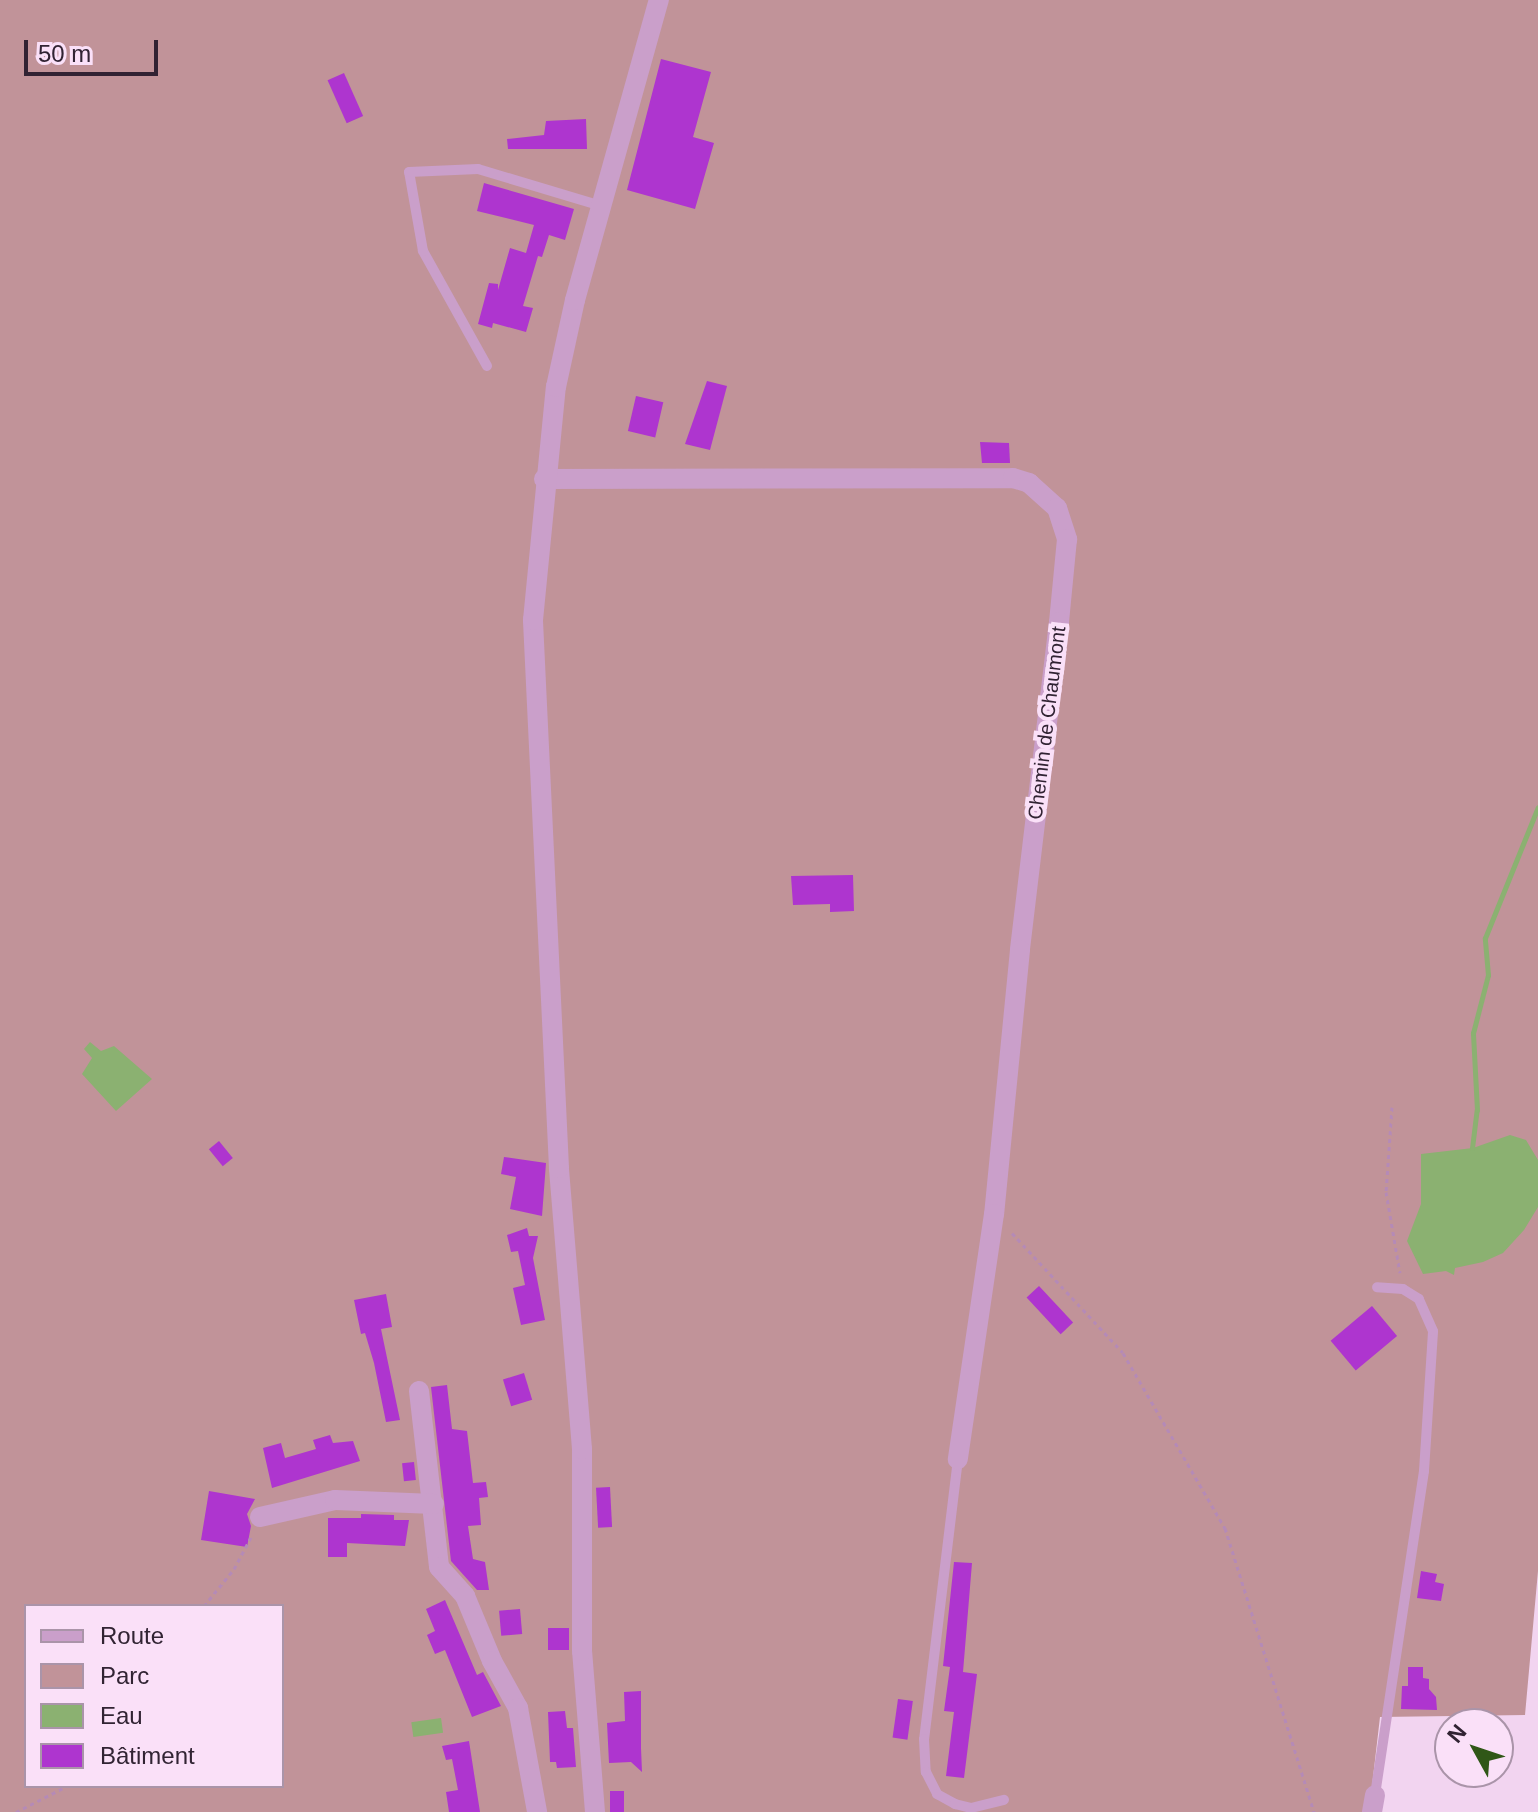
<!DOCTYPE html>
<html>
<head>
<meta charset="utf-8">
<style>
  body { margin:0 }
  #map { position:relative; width:1538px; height:1812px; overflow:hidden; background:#f2d4f0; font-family:Helvetica,sans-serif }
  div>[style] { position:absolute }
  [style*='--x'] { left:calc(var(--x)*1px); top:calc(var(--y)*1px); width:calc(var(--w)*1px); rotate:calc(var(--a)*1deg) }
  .green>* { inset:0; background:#c19399 }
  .water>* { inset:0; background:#8bb171; transform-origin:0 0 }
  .stream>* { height:5px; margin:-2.5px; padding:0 2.5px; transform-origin:2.5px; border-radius:2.5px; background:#8bb171 }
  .building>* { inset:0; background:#ae35cf; transform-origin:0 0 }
  .path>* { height:3px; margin-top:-1.5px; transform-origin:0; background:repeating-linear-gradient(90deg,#b58ab6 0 4px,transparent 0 8px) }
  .service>* { height:10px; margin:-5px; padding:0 5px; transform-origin:5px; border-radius:5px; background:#ca9fca }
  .minor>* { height:20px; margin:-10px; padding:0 10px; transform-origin:10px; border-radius:10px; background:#ca9fca }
  .tertiary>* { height:20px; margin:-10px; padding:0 10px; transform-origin:10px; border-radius:10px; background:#ca9fca }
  span { translate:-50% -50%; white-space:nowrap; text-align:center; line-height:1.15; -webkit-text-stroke:8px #fae0f8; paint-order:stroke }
  .street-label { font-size:20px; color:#312333 }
  .legend { position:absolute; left:24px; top:1604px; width:260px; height:184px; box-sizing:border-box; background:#fae0f8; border:2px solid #aa94a9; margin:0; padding:10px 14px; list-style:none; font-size:24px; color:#312333 }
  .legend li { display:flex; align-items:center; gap:16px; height:40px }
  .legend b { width:40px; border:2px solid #aa94a9 }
  .north { position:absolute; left:1434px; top:1708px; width:80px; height:80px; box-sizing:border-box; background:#fae0f8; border:2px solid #aa94a9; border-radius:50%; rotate:310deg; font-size:22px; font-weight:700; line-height:32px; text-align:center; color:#312333 }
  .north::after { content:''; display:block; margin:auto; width:28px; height:36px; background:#305717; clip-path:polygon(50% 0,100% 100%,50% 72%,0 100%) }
  .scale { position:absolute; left:24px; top:40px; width:134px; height:36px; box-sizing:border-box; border:4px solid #312333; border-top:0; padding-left:10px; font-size:24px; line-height:28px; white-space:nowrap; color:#312333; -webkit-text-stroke:6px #fae0f8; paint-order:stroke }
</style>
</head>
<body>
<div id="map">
  <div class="green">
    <div style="clip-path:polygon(evenodd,0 0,1538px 0,1538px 1571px,1525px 1715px,1380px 1717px,1369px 1812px,0 1812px,0 0,26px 1606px,282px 1606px,282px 1786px,26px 1786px,26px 1606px)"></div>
  </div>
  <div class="water">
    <div style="clip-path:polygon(90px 1042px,101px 1051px,114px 1046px,152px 1079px,116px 1111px,82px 1074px,92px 1058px,84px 1049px)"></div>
    <div style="clip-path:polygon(1510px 1135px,1526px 1140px,1538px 1160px,1538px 1207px,1524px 1230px,1503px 1253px,1483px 1262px,1455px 1268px,1454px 1275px,1446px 1271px,1423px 1274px,1407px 1241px,1421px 1204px,1421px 1154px,1473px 1148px)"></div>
    <div style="left:441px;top:1718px;width:15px;height:30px;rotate:82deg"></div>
  </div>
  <div class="stream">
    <div style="--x:1472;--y:1148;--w:38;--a:-83"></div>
    <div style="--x:1477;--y:1110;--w:77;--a:-93"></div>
    <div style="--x:1473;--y:1033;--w:60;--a:-75.5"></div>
    <div style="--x:1488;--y:975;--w:37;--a:-95"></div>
    <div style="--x:1485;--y:938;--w:141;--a:-68"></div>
  </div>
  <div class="building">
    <div style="clip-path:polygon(661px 59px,711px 72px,693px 137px,714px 143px,695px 209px,627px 190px)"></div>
    <div style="left:344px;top:73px;width:47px;height:18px;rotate:66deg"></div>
    <div style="clip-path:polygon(586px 119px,587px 149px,508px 149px,507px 139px,544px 135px,546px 121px)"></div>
    <div style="clip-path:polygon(484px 183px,574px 209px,565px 240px,549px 235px,542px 257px,538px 256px,523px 306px,533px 308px,526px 332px,493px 323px,492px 328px,478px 324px,489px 283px,498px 284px,498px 290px,510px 248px,526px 253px,534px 225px,477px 211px)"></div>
    <div style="clip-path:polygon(707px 381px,727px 386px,710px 450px,685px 444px)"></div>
    <div style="left:636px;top:396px;width:28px;height:36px;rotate:13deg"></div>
    <div style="clip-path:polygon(980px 442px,1009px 443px,1010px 463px,982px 463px)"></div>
    <div style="clip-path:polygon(853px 875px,854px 911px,830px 912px,830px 904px,793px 905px,791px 876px)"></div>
    <div style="left:219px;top:1141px;width:22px;height:13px;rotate:51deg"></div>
    <div style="clip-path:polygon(504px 1157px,546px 1163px,542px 1216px,510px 1209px,516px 1177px,501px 1174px)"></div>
    <div style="clip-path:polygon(527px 1228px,529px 1236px,538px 1236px,533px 1258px,545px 1320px,521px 1325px,513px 1288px,525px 1285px,518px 1251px,511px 1252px,507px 1235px)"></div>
    <div style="left:1039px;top:1286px;width:50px;height:17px;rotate:47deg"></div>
    <div style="clip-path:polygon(386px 1294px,392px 1327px,381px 1329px,400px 1420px,386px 1422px,374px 1363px,365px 1333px,361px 1334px,354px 1300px)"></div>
    <div style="left:1372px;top:1306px;width:39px;height:54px;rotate:50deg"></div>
    <div style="left:524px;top:1373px;width:28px;height:22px;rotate:73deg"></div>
    <div style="clip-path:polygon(447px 1385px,452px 1429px,467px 1431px,473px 1483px,486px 1482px,488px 1497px,479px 1498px,481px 1525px,468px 1526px,473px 1559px,485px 1562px,489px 1590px,477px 1590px,451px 1561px,431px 1387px)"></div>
    <div style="clip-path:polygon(330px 1435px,333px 1443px,353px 1441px,360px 1461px,272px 1488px,263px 1448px,281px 1443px,285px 1458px,316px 1449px,313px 1440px)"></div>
    <div style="left:414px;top:1462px;width:18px;height:12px;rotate:84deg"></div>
    <div style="left:610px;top:1487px;width:40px;height:14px;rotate:87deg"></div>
    <div style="clip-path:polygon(209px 1491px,255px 1499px,247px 1514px,251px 1526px,247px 1547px,201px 1540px)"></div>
    <div style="clip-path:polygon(361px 1514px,394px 1515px,394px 1520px,409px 1520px,405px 1546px,347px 1543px,347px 1557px,328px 1557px,328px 1518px,361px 1518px)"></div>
    <div style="clip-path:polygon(954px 1562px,972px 1563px,963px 1672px,977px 1674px,964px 1778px,946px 1776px,954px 1712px,944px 1711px,950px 1667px,943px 1666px)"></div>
    <div style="clip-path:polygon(1421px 1571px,1437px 1574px,1435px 1582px,1444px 1584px,1441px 1601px,1417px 1598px)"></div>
    <div style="clip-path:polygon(445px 1600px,477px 1675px,483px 1672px,501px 1706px,472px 1717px,445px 1650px,435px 1654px,427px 1635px,435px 1631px,426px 1609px)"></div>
    <div style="left:520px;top:1609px;width:25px;height:21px;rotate:85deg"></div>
    <div style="left:569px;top:1628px;width:22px;height:21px;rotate:90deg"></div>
    <div style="clip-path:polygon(1408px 1667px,1423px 1667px,1423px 1678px,1429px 1679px,1429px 1689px,1436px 1697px,1437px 1710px,1401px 1709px,1402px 1686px,1408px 1686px)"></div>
    <div style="clip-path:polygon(641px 1691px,641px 1748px,642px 1772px,631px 1762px,609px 1763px,607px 1723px,625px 1721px,624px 1692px)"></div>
    <div style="left:898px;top:1699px;width:15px;height:39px;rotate:8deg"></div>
    <div style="clip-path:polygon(565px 1711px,567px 1728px,573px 1728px,576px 1767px,557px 1768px,556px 1762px,550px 1762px,548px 1712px)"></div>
    <div style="clip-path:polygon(469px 1741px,480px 1812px,449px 1812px,446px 1792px,458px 1790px,452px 1759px,446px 1760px,442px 1746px)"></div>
    <div style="left:610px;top:1791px;width:14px;height:21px"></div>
  </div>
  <div class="path">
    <div style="--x:1392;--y:1107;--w:85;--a:94"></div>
    <div style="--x:1386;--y:1192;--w:82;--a:80.2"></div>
    <div style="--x:1012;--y:1233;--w:163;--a:47.2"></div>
    <div style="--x:1123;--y:1353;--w:203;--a:59.8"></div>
    <div style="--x:1225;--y:1528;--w:298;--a:72.6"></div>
    <div style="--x:204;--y:1606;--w:48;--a:-51"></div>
    <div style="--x:234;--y:1569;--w:38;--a:-62"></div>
    <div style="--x:16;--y:1812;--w:57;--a:-27"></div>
  </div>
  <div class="service">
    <div style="--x:487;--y:366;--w:132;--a:-119.1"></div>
    <div style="--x:423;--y:251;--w:80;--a:-100"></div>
    <div style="--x:409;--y:172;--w:69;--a:-2.5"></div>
    <div style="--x:478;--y:169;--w:128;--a:16.7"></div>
    <div style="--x:958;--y:1459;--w:282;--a:96.9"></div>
    <div style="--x:924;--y:1739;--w:33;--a:87"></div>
    <div style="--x:926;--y:1772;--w:25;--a:63"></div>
    <div style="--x:937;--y:1794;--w:21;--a:29"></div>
    <div style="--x:955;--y:1804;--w:16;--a:14"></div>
    <div style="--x:971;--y:1808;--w:34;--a:-14"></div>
    <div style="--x:1375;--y:1795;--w:328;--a:-81.4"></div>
    <div style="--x:1424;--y:1471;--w:140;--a:-86.3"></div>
    <div style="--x:1433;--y:1331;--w:35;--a:-114"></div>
    <div style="--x:1419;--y:1299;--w:19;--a:-148"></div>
    <div style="--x:1403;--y:1289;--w:26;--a:-176"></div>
  </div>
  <div class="minor">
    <div style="--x:544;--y:479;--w:469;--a:-0.1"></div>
    <div style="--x:1013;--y:478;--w:17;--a:17"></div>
    <div style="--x:1029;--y:483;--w:38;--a:42"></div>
    <div style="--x:1057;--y:508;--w:33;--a:72"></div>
    <div style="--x:1067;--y:539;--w:83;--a:95.5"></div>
    <div style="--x:1059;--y:622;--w:330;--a:96.8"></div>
    <div style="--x:1020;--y:950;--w:265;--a:95.6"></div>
    <div style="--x:994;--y:1214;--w:248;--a:98.4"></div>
    <div style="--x:419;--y:1391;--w:177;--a:83.5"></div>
    <div style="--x:439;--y:1567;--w:39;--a:48"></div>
    <div style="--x:465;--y:1596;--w:70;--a:67.4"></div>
    <div style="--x:492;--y:1661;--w:54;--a:61"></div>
    <div style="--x:518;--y:1708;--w:106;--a:79.6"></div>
    <div style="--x:260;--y:1517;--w:77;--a:-12.8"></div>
    <div style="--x:335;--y:1500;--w:99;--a:2.3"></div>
    <div style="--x:1372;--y:1812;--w:17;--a:-80"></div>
  </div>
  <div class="tertiary">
    <div style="--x:595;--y:1812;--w:162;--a:-94.6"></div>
    <div style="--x:582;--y:1651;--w:202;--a:-90"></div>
    <div style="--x:582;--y:1449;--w:282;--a:-94.7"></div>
    <div style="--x:559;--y:1168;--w:549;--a:-92.72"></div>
    <div style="--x:533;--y:620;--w:234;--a:-84.4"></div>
    <div style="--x:556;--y:387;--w:89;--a:-77.7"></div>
    <div style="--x:575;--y:300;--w:312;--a:-74.4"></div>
  </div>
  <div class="street-label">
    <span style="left:1047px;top:723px;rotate:-83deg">Chemin de Chaumont</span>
  </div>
  <ul class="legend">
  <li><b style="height:10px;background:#ca9fca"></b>Route</li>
  <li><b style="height:22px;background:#c19399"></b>Parc</li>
  <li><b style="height:22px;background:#8bb171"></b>Eau</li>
  <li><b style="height:22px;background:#ae35cf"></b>Bâtiment</li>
  </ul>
  <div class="north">N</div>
  <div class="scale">50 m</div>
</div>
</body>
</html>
